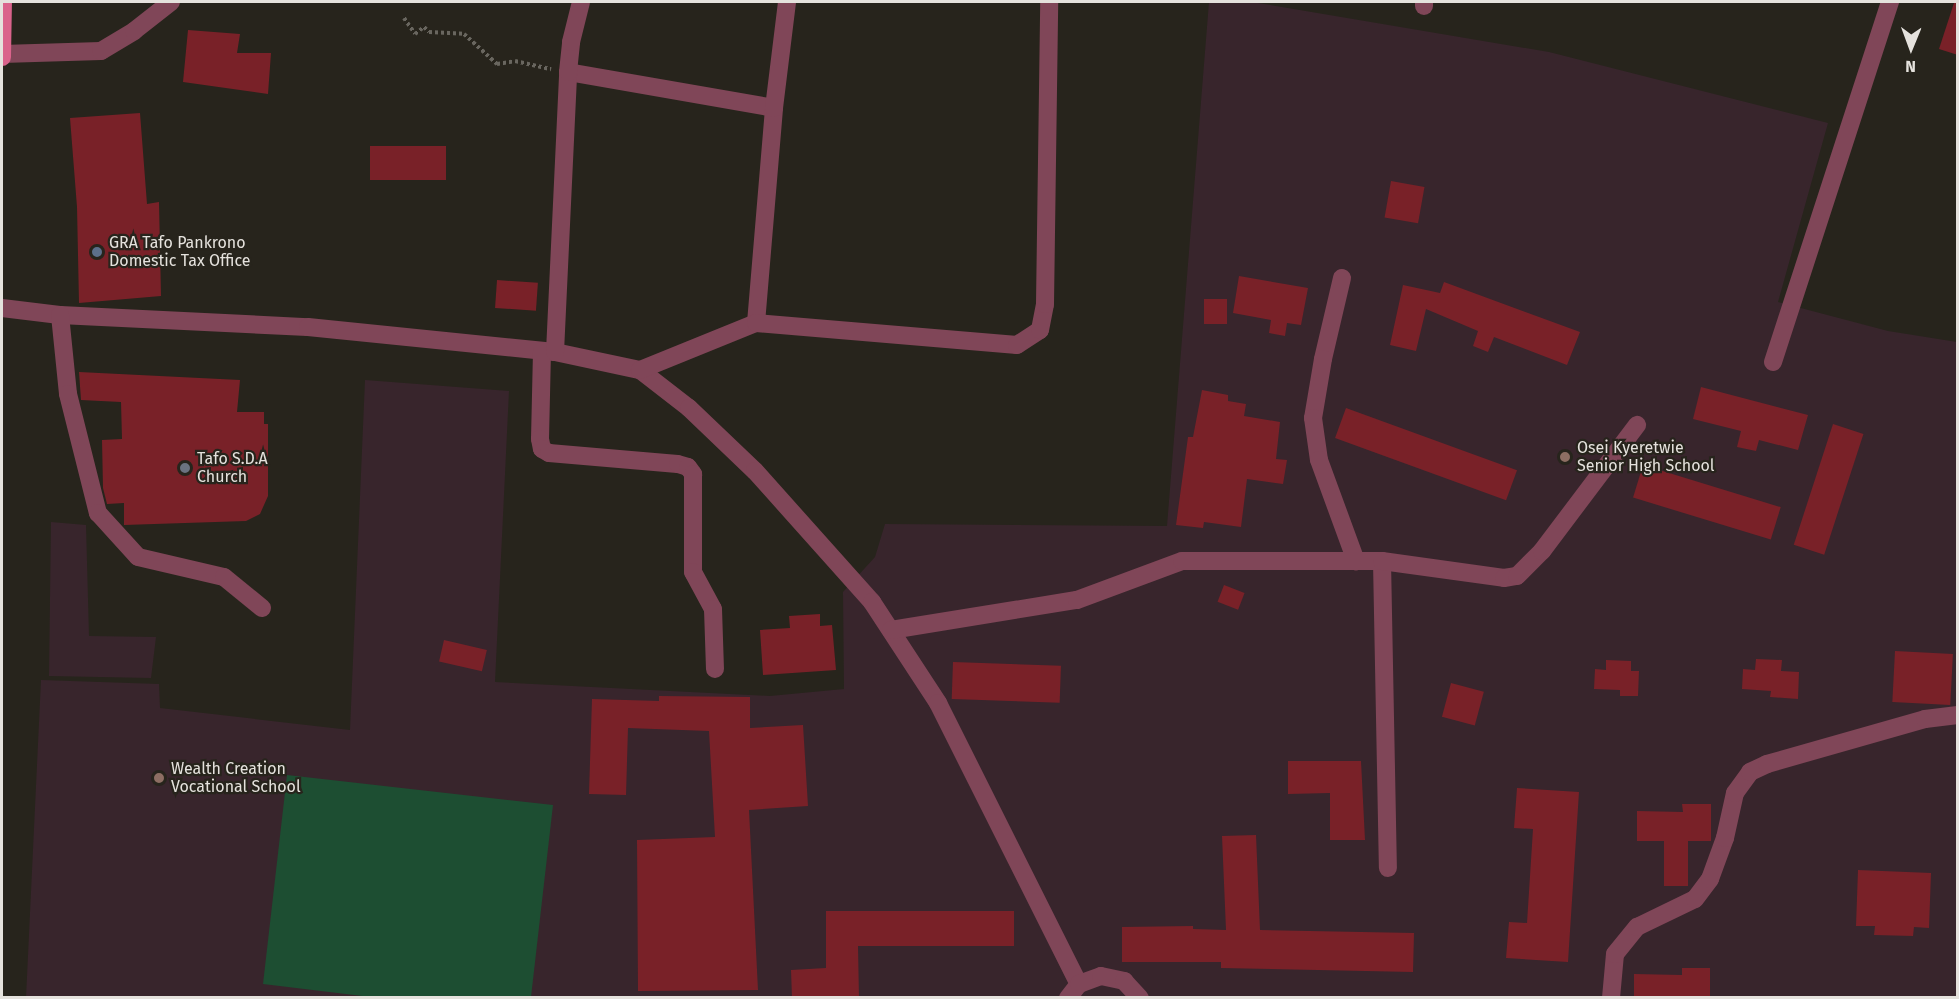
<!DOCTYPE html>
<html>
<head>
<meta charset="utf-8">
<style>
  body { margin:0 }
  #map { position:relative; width:1959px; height:999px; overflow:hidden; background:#27241c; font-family:"Fira Sans",sans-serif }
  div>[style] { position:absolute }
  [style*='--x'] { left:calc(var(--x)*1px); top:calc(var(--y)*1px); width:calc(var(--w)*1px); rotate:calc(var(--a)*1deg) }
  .education>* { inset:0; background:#38252c }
  .green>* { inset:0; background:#1d4e32 }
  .building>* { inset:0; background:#792128; transform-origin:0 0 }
  .path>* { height:4px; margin-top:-2px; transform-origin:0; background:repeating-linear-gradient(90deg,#69665f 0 3px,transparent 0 6px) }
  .minor>* { height:18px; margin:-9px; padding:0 9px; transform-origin:9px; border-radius:9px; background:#804658 }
  .major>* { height:18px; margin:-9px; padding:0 9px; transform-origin:9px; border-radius:9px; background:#da638b }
  .dots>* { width:16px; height:16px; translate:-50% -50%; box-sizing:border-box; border:3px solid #27241c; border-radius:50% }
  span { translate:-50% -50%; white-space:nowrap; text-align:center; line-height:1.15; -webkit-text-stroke:4.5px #27241c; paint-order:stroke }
  .poi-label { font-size:16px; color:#e5e2dd }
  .left { translate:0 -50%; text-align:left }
  .frame { position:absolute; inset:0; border:3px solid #e5e2dd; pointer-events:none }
  .north { position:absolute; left:1881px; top:18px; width:60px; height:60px; -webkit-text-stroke:4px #27241c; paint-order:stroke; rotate:181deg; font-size:16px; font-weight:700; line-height:24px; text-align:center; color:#e5e2dd }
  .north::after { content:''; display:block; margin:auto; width:21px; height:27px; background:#e5e2dd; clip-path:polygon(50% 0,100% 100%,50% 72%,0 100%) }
</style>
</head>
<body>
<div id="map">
  <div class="education">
    <div style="clip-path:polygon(1209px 2px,1252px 2px,1549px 52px,1828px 123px,1778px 302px,1888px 331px,1957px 342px,1957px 997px,26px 998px,41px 680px,159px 684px,160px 708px,350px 730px,365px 380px,509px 391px,495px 682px,770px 696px,844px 689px,843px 592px,875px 557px,885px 524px,1167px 526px)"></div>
    <div style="clip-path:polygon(51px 522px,86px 525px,89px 636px,156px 637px,151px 678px,49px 676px)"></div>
  </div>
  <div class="green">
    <div style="clip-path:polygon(287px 775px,553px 805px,531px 997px,379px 998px,263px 984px)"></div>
  </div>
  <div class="building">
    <div style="clip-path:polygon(1954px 3px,1958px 3px,1958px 55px,1939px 49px)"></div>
    <div style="clip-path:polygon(188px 30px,240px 34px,237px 53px,271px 53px,268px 94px,183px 82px)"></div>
    <div style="clip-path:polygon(140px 113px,147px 204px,159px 202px,161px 296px,79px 303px,77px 207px,70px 118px)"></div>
    <div style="left:370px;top:146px;width:76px;height:34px"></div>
    <div style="left:1391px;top:181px;width:34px;height:37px;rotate:10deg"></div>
    <div style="clip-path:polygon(1239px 276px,1308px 288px,1301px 325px,1287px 323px,1285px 336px,1269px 333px,1271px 320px,1233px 313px)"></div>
    <div style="left:497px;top:280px;width:41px;height:28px;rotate:4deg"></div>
    <div style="clip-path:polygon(1444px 282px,1580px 332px,1567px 365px,1494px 337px,1488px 352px,1473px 346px,1478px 331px,1426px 309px,1416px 351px,1390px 345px,1403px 285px,1440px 293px)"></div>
    <div style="left:1204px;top:299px;width:23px;height:25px"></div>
    <div style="clip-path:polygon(79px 372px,240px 380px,237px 412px,264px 412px,264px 424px,268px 424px,268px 496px,260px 514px,246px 521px,124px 525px,124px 503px,107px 504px,103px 488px,102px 440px,122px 439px,121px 402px,81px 400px)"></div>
    <div style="clip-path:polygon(1701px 387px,1808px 415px,1798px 450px,1759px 440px,1756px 451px,1737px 447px,1741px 431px,1693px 419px)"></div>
    <div style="clip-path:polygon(1202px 390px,1228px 395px,1228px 401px,1246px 404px,1244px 416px,1280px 422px,1276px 459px,1287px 460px,1283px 484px,1247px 479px,1241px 527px,1204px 522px,1203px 528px,1176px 525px,1188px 437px,1193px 437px)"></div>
    <div style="left:1346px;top:408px;width:182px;height:32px;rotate:20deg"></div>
    <div style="left:1833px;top:424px;width:32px;height:127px;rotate:18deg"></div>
    <div style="left:1643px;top:465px;width:144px;height:34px;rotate:17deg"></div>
    <div style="left:1224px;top:585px;width:22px;height:18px;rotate:21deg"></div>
    <div style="clip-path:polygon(820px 614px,820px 626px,832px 625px,836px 670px,763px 675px,760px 630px,790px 628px,789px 616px)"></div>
    <div style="left:444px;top:640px;width:44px;height:22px;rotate:13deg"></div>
    <div style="left:1895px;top:651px;width:58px;height:51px;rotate:3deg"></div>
    <div style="clip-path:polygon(1756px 659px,1782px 660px,1781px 671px,1799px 672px,1798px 699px,1770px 697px,1771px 691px,1742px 689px,1743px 669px,1755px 670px)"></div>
    <div style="clip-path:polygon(1606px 660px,1631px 661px,1631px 671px,1639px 671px,1638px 696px,1620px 696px,1620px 690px,1594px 689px,1595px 669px,1606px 670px)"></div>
    <div style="left:953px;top:662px;width:108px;height:37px;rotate:2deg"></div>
    <div style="left:1451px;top:683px;width:34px;height:35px;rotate:15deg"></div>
    <div style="clip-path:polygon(659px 696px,750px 697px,750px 728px,803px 725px,808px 806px,749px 810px,758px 990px,638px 991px,637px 840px,715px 837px,709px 731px,628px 728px,626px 795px,589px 794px,592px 699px,659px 701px)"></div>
    <div style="clip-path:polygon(1288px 761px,1361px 761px,1365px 840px,1330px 840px,1330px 793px,1288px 794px)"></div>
    <div style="clip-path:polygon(1517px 788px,1579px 792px,1568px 962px,1506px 958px,1509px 922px,1527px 923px,1533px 829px,1514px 828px)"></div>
    <div style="clip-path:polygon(1682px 804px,1711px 804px,1711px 841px,1688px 841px,1688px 886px,1664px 886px,1664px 841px,1637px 841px,1637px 811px,1683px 812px)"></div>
    <div style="clip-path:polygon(1256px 835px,1260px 930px,1414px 933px,1413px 972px,1221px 968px,1221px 962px,1122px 962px,1122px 927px,1193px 926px,1193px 929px,1226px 930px,1222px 836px)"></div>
    <div style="clip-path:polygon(1858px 870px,1931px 873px,1929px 928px,1914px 927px,1913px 936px,1874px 935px,1875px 926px,1856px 926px)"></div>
    <div style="clip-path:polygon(826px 911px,1014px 911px,1014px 946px,858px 946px,859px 998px,792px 998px,791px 970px,826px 968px)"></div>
    <div style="clip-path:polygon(1682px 968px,1710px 968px,1710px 998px,1634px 998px,1634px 974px,1682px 975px)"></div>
  </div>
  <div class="path">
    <div style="--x:404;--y:18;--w:19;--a:55"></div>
    <div style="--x:415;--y:34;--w:11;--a:-38"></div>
    <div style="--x:424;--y:27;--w:7;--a:45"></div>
    <div style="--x:429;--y:32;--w:35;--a:3"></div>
    <div style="--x:464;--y:34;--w:45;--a:42.3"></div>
    <div style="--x:497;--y:64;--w:18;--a:-9"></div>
    <div style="--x:515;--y:61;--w:37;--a:13"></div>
  </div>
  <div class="minor">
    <div style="--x:1424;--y:6;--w:4;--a:-90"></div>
    <div style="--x:2;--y:54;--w:99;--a:-1.7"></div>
    <div style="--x:101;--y:51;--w:39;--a:-31"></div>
    <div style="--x:134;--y:31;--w:47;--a:-38.1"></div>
    <div style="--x:568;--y:72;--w:209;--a:9.9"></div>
    <div style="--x:1342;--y:278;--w:83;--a:103.2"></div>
    <div style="--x:1323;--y:359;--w:60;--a:99.6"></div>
    <div style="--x:1313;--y:418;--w:42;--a:81.9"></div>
    <div style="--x:1319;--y:460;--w:108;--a:69.9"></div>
    <div style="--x:2;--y:308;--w:58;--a:6.9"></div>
    <div style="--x:60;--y:315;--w:248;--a:2.8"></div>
    <div style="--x:308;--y:327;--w:248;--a:5.8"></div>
    <div style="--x:555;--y:352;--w:87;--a:12"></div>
    <div style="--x:640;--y:370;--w:62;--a:37.8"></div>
    <div style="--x:689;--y:408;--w:91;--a:43.7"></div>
    <div style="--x:755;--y:471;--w:176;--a:48.2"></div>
    <div style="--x:872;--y:602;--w:121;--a:56.8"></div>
    <div style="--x:938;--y:703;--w:314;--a:63.4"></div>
    <div style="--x:60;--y:315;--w:79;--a:84.2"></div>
    <div style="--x:68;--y:394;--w:123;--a:75.9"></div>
    <div style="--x:98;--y:513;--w:59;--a:47.7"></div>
    <div style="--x:138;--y:557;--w:88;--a:13.1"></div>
    <div style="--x:224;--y:577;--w:49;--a:39.2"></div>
    <div style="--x:756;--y:323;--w:216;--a:-85.2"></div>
    <div style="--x:774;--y:108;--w:107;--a:-83"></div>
    <div style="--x:542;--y:351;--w:88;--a:91.3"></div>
    <div style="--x:540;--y:439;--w:10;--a:79"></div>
    <div style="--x:542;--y:449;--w:8;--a:30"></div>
    <div style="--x:549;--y:453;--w:129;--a:4.9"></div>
    <div style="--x:678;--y:464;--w:10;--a:17"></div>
    <div style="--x:688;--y:467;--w:9;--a:54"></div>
    <div style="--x:693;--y:474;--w:98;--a:90"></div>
    <div style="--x:693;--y:572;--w:42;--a:61.6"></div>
    <div style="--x:713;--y:609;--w:60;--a:88.1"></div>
    <div style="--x:555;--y:352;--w:280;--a:-87.3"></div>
    <div style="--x:568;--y:72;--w:30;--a:-84"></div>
    <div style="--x:571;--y:42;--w:41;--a:-76"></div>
    <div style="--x:1773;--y:362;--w:379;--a:-72"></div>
    <div style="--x:640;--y:370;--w:125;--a:-22.1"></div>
    <div style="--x:756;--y:323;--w:262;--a:4.8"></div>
    <div style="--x:1017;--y:345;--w:27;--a:-33"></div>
    <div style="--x:1040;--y:330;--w:26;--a:-79"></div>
    <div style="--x:1045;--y:304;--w:302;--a:-89.2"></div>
    <div style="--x:1382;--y:561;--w:307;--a:88.9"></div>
    <div style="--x:891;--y:630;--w:188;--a:-9.2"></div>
    <div style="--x:1077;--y:600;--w:112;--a:-20.4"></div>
    <div style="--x:1182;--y:561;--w:200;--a:0"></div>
    <div style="--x:1382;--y:561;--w:123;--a:7.9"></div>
    <div style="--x:1504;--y:578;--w:13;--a:-9"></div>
    <div style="--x:1517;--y:576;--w:35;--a:-45"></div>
    <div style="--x:1542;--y:551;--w:158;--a:-53"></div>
    <div style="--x:1068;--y:998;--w:18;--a:-52"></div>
    <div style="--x:1079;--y:984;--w:23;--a:-20"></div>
    <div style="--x:1101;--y:976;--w:24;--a:12"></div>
    <div style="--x:1124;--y:981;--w:23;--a:47"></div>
    <div style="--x:1611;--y:998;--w:44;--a:-84.8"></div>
    <div style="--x:1615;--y:954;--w:35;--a:-51"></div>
    <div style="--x:1637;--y:927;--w:64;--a:-25.8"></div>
    <div style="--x:1695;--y:899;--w:25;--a:-53"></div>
    <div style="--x:1710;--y:879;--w:44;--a:-69.9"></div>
    <div style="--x:1725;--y:838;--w:46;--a:-77.5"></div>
    <div style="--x:1735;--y:793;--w:26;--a:-54"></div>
    <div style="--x:1750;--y:772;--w:19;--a:-25"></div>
    <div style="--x:1767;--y:764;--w:164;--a:-15.9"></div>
    <div style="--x:1925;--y:719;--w:33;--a:-7"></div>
  </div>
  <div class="major">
    <div style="--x:2;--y:57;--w:55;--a:-89"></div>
  </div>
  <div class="dots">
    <div style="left:97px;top:252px;background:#5c6f8a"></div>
    <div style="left:1565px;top:457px;background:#8d6e63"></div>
    <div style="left:185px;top:468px;background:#6b7280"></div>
    <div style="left:159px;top:778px;background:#8d6e63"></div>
  </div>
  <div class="poi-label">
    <span class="left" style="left:109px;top:252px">GRA Tafo Pankrono<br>Domestic Tax Office</span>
    <span class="left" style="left:1577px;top:457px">Osei Kyeretwie<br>Senior High School</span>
    <span class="left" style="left:197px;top:468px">Tafo S.D.A<br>Church</span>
    <span class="left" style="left:171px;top:778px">Wealth Creation<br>Vocational School</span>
  </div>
  <div class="frame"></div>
  <div class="north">N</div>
</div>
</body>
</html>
